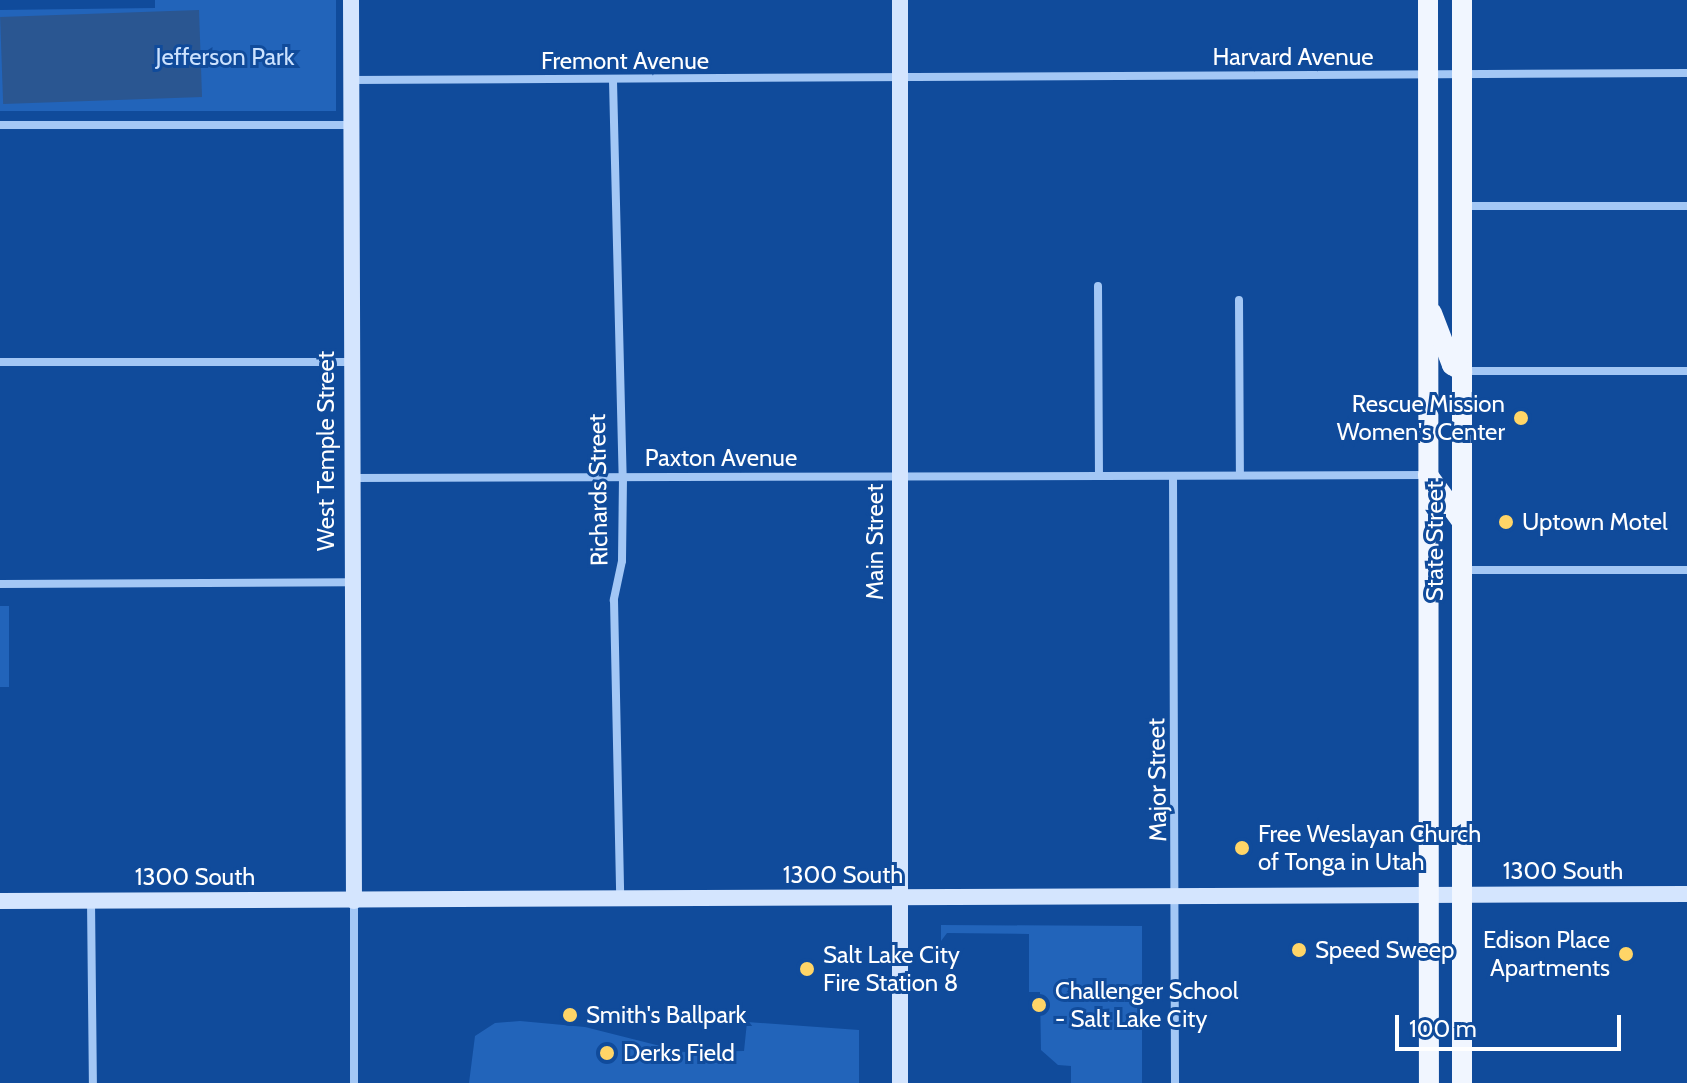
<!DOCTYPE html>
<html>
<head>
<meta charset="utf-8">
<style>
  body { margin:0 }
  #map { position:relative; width:1687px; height:1083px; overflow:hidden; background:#104b9b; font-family:Cabin,sans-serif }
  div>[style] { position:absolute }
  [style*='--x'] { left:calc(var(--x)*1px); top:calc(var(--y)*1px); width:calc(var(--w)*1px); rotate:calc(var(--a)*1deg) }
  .green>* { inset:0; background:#2264ba; transform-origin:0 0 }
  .water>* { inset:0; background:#2a5691; transform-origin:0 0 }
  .street>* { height:8px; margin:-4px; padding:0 4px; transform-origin:4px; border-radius:4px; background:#a3c7f5 }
  .secondary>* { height:16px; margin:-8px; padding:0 8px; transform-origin:8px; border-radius:8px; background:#d4e5fe }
  .primary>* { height:20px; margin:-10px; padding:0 10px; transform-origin:10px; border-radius:10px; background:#f1f6ff }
  .dots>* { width:22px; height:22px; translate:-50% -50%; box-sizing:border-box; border:4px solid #104b9b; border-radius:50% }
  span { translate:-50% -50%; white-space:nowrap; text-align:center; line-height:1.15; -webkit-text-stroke:6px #104b9b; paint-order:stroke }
  .park-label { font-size:24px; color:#cce2fe }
  .street-label { font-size:24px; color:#fff }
  .poi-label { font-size:24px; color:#fff }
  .right { translate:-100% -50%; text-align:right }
  .left { translate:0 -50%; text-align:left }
  .scale { position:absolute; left:1395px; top:1015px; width:226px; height:36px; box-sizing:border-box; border:4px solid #fff; border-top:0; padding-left:10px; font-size:24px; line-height:28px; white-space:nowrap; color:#fff; -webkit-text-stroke:6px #104b9b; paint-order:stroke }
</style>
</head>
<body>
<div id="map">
  <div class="green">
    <div style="clip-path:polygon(155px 0,336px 0,336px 111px,0 111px,0 10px,155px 8px)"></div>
    <div style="left:0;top:606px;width:9px;height:81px"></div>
    <div style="clip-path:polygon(941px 925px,1142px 926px,1142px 1083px,1071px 1083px,1071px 1066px,1058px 1065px,1041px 1050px,1040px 992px,1029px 992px,1029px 934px,947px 933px,941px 941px)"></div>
    <div style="clip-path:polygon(520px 1021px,585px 1027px,684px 1052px,744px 1051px,747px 1022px,859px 1030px,859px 1083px,469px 1083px,475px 1036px,495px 1023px)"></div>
  </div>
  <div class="water">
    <div style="left:199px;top:10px;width:87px;height:199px;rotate:88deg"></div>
  </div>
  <div class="street">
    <div style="--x:350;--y:80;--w:1337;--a:-0.3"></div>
    <div style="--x:613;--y:81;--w:397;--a:88.6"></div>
    <div style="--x:623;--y:478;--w:83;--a:90.7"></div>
    <div style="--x:622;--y:561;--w:40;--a:102"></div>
    <div style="--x:614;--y:600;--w:298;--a:88.8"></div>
    <div style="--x:0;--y:125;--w:349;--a:0"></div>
    <div style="--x:1462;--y:206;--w:225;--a:0"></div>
    <div style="--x:1098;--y:286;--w:190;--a:89.7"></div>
    <div style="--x:1239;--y:300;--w:175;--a:89.7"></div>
    <div style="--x:0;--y:362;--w:350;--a:0"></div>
    <div style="--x:1463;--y:371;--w:224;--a:0"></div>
    <div style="--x:1173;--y:476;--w:607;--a:89.81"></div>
    <div style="--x:353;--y:478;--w:1074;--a:-0.16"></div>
    <div style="--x:1462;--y:570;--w:225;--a:0"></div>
    <div style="--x:0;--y:584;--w:351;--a:-0.3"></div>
    <div style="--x:91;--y:901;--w:182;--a:89.4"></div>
    <div style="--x:354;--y:1083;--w:182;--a:-90"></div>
  </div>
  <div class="secondary">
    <div style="--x:351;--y:0;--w:901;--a:89.81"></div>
    <div style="--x:900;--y:0;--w:1083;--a:90"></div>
    <div style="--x:0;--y:901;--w:1687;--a:-0.24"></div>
  </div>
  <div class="primary">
    <div style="--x:1428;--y:0;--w:1083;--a:89.95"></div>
    <div style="--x:1462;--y:0;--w:1083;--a:90"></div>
    <div style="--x:1432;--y:313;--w:56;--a:69"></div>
    <div style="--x:1452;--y:365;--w:12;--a:31"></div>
    <div style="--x:1428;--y:475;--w:58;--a:54.1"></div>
  </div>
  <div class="dots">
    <div style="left:1521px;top:418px;background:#ffd567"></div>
    <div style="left:1506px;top:522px;background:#ffd567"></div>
    <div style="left:1242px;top:848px;background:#ffd567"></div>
    <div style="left:1299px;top:950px;background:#ffd567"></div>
    <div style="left:1626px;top:954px;background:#ffd567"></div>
    <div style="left:807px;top:969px;background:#ffd567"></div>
    <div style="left:1039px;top:1005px;background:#ffd567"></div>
    <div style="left:570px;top:1015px;background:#ffd567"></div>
    <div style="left:607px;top:1053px;background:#ffd567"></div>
  </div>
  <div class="park-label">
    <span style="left:225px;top:57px">Jefferson Park</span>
  </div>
  <div class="street-label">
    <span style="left:1293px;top:57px">Harvard Avenue</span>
    <span style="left:625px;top:61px">Fremont Avenue</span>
    <span style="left:326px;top:451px;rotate:-90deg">West Temple Street</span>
    <span style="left:721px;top:458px">Paxton Avenue</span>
    <span style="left:598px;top:490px;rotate:-91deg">Richards Street</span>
    <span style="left:1435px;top:541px;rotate:-90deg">State Street</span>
    <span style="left:875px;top:542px;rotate:-90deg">Main Street</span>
    <span style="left:1157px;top:780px;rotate:-91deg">Major Street</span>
    <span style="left:1563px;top:871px">1300 South</span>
    <span style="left:843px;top:875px">1300 South</span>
    <span style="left:195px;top:877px">1300 South</span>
  </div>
  <div class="poi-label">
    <span class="right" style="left:1505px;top:418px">Rescue Mission<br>Women's Center</span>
    <span class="left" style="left:1522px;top:522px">Uptown Motel</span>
    <span class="left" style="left:1258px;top:848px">Free Weslayan Church<br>of Tonga in Utah</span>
    <span class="right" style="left:1610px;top:954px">Edison Place<br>Apartments</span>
    <span class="left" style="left:1315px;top:950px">Speed Sweep</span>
    <span class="left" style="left:823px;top:969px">Salt Lake City<br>Fire Station 8</span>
    <span class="left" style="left:1055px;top:1005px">Challenger School<br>- Salt Lake City</span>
    <span class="left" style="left:586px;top:1015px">Smith's Ballpark</span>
    <span class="left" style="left:623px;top:1053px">Derks Field</span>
  </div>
  <div class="scale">100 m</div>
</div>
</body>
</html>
